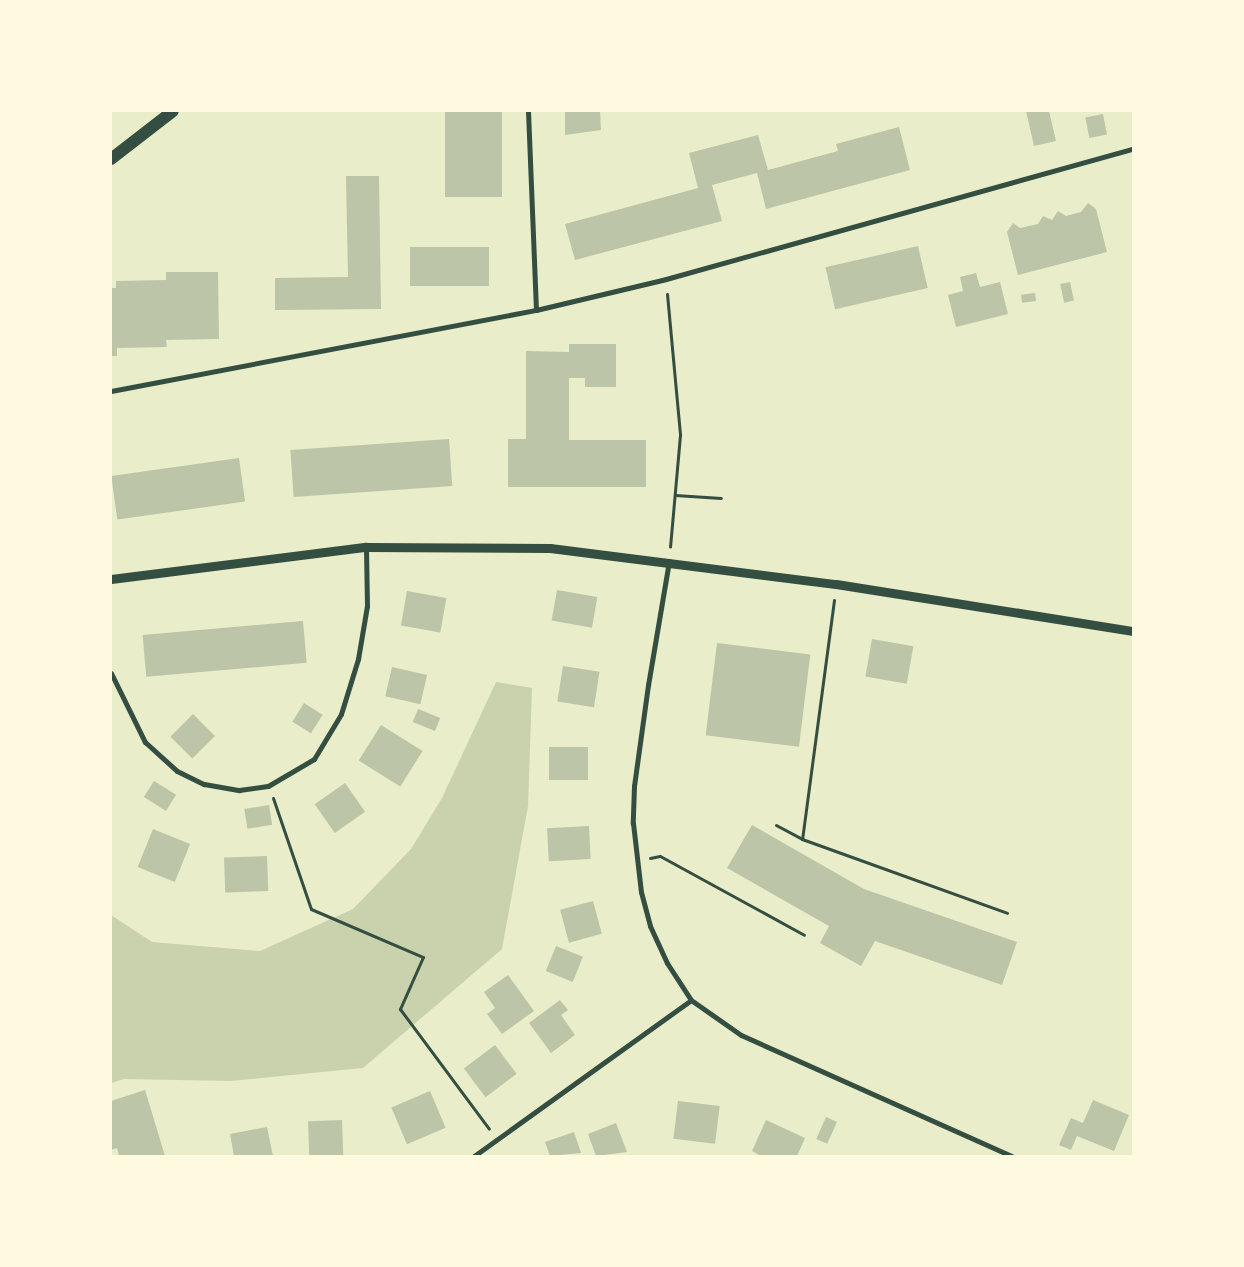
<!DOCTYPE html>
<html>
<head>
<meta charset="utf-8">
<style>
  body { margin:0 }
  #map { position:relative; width:1244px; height:1267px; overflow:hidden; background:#e9edc9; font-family:Rubik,sans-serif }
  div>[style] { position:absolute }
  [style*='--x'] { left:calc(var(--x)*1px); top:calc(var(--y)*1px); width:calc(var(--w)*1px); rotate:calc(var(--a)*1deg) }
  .green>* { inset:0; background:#cad2ad }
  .building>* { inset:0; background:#bcc5a7; transform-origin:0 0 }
  .path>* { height:3px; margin:-1.5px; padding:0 1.5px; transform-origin:1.5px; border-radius:1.5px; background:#344e41 }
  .minor>* { height:5px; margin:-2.5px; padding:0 2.5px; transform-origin:2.5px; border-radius:2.5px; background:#344e41 }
  .tertiary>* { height:9px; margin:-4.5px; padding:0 4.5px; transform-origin:4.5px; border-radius:4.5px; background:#344e41 }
  .primary>* { height:12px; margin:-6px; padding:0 6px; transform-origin:6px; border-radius:6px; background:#344e41 }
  span { translate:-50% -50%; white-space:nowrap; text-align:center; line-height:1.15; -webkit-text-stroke:5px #fefae0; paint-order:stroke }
  .frame { position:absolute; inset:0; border:112px solid #fefae0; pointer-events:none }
</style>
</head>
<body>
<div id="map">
  <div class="green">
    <div style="clip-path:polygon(496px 682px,532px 688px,528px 806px,502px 949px,363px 1068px,231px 1081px,124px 1079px,111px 1083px,111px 915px,152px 942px,260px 951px,353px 909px,411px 849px,442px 798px)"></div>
  </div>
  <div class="building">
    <div style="left:445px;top:111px;width:57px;height:86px"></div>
    <div style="clip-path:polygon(565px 111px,600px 111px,601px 130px,565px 135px)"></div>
    <div style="clip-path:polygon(1026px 111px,1049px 111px,1056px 141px,1034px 146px)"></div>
    <div style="left:1103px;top:114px;width:21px;height:18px;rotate:79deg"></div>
    <div style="clip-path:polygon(899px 127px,910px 170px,766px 209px,757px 173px,712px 185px,722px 221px,575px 260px,565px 224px,698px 188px,689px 153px,758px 135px,768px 170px,838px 151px,836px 144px)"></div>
    <div style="clip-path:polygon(346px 176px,379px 176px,381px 309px,275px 310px,275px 278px,348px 277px)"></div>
    <div style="clip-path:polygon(1088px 203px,1096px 209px,1107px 252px,1018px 275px,1007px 232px,1013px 223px,1020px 228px,1038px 224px,1043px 216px,1052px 220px,1058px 211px,1066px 216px,1081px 212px)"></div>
    <div style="left:918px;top:246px;width:43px;height:95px;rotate:77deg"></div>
    <div style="left:489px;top:247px;width:39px;height:79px;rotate:90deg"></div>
    <div style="clip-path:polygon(166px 272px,218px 272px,219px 339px,166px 340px,167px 347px,117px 348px,117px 356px,111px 356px,111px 288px,116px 288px,116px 281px,166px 280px)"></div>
    <div style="clip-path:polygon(976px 273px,980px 287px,1000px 282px,1008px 314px,956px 327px,948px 295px,963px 291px,960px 277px)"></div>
    <div style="left:1070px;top:282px;width:19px;height:10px;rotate:78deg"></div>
    <div style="left:1035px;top:293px;width:8px;height:14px;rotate:83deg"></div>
    <div style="clip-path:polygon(569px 344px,616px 344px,616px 387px,585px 387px,585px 378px,569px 378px,569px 440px,646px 440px,646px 487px,508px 487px,508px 439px,526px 439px,526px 351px,569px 352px)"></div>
    <div style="left:449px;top:439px;width:47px;height:159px;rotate:86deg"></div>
    <div style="left:239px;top:458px;width:44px;height:129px;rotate:82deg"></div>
    <div style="left:557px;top:590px;width:41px;height:31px;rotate:10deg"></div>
    <div style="left:407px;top:591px;width:40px;height:35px;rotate:10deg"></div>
    <div style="left:303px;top:621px;width:42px;height:161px;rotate:85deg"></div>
    <div style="left:872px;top:639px;width:42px;height:38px;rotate:10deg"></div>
    <div style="left:717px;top:643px;width:94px;height:93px;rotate:7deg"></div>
    <div style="left:563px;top:666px;width:37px;height:36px;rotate:9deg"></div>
    <div style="left:392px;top:667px;width:36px;height:30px;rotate:13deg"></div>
    <div style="left:304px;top:703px;width:22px;height:22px;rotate:32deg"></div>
    <div style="left:418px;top:709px;width:24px;height:14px;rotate:22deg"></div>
    <div style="left:193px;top:714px;width:31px;height:32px;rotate:45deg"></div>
    <div style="left:381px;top:725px;width:49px;height:42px;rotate:32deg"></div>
    <div style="left:549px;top:747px;width:39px;height:33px"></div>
    <div style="left:154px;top:781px;width:26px;height:19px;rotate:32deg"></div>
    <div style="left:345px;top:783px;width:35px;height:37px;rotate:55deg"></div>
    <div style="left:269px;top:805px;width:20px;height:25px;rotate:81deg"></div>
    <div style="clip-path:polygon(752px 825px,864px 889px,1017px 942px,1002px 985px,875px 941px,861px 966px,820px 943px,829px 926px,727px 868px)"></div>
    <div style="left:589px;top:826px;width:33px;height:42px;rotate:87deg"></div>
    <div style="left:153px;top:829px;width:40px;height:41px;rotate:22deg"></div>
    <div style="left:267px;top:856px;width:35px;height:43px;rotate:88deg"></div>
    <div style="left:593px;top:901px;width:34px;height:34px;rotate:75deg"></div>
    <div style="left:556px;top:946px;width:29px;height:27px;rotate:22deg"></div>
    <div style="clip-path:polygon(508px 975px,534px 1011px,502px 1034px,487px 1014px,495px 1008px,484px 992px)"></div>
    <div style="clip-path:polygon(560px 1000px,568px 1010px,561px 1015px,575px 1035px,551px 1053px,529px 1023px)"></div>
    <div style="left:495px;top:1045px;width:36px;height:39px;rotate:53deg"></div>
    <div style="clip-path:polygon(145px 1090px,165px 1156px,119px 1156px,117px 1148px,111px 1150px,111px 1101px)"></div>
    <div style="left:430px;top:1091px;width:40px;height:42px;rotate:67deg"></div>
    <div style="clip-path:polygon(1093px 1100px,1129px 1115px,1114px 1151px,1077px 1136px,1071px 1150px,1059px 1145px,1071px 1118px,1083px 1123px)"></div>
    <div style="left:678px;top:1101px;width:42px;height:38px;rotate:7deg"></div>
    <div style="left:826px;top:1117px;width:12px;height:24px;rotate:24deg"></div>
    <div style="left:342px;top:1120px;width:35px;height:34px;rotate:88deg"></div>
    <div style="clip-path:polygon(766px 1120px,805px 1138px,797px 1156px,761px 1156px,752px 1151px)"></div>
    <div style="clip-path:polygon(616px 1123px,627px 1152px,596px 1156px,588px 1134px)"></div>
    <div style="clip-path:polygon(267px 1127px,273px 1156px,234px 1156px,230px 1134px)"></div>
    <div style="clip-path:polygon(574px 1132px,581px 1153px,550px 1156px,545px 1142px)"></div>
  </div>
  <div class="path">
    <div style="--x:667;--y:294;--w:142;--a:84.7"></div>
    <div style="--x:680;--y:435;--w:112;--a:95.1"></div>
    <div style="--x:675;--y:495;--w:46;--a:3.7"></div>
    <div style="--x:834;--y:600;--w:241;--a:97.6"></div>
    <div style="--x:802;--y:839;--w:218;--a:19.8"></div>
    <div style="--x:273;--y:798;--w:117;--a:71.1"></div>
    <div style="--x:311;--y:909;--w:122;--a:23.2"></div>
    <div style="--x:423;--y:957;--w:57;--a:113.9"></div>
    <div style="--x:400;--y:1009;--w:149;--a:53.4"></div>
    <div style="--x:776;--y:825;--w:30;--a:28"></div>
    <div style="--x:650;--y:858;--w:10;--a:-11"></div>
    <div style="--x:660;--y:856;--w:164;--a:28.7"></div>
  </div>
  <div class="minor">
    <div style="--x:528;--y:111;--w:199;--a:87.7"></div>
    <div style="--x:111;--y:391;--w:433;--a:-10.8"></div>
    <div style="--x:536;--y:310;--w:134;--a:-13.4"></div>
    <div style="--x:666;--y:279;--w:485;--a:-15.6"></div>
    <div style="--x:669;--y:561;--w:126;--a:99.6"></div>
    <div style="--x:648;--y:685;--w:102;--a:97.9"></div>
    <div style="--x:634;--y:786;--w:37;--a:92"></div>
    <div style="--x:633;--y:823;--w:69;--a:83.4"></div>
    <div style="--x:641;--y:892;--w:35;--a:75"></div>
    <div style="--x:650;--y:926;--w:41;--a:65.3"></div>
    <div style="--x:667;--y:963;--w:44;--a:57"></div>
    <div style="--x:691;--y:1000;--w:61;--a:35"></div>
    <div style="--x:741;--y:1035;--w:297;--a:24.1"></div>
    <div style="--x:111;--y:673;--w:77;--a:63.8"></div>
    <div style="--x:145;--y:742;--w:43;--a:42.2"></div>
    <div style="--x:177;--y:771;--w:30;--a:26"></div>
    <div style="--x:204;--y:784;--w:36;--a:10"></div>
    <div style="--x:239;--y:790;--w:29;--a:-8"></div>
    <div style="--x:268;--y:786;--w:53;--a:-30.4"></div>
    <div style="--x:314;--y:759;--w:52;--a:-59"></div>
    <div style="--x:341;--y:714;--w:58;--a:-72.8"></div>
    <div style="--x:358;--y:659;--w:54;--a:-80.4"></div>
    <div style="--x:367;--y:606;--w:59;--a:-91"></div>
    <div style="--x:474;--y:1156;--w:267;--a:-35.7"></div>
  </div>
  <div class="tertiary">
    <div style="--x:111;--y:579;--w:257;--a:-7.2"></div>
    <div style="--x:366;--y:547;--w:184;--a:0.3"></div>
    <div style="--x:550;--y:548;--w:288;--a:7.2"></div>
    <div style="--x:836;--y:584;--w:301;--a:9"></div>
  </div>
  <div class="primary">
    <div style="--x:111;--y:159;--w:78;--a:-37.7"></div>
  </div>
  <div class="frame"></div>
</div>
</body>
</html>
